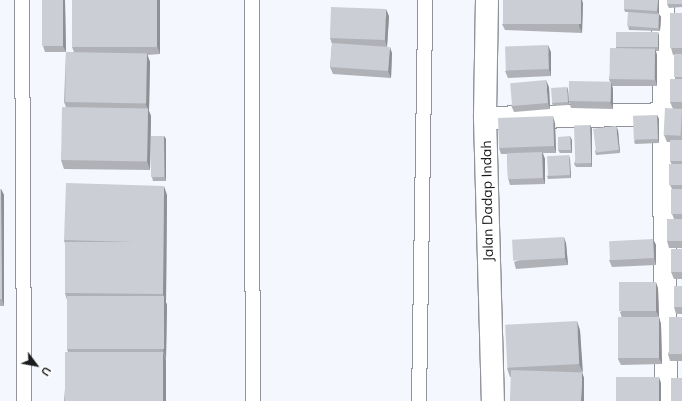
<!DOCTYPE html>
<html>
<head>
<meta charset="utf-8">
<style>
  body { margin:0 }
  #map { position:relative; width:682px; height:401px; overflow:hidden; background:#f4f7fe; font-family:Mulish,sans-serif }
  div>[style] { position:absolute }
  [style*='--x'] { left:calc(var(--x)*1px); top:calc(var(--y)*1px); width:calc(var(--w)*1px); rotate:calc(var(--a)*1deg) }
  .roads { filter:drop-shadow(1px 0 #909399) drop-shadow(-1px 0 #909399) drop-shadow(0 1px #909399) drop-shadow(0 -1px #909399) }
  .service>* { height:14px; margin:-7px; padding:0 7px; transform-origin:7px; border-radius:7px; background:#fff }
  .minor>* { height:22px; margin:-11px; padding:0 11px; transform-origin:11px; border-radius:11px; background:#fff }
  .wall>* { inset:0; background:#afb1b6 }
  .shaded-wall>* { inset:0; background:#8e9094 }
  .building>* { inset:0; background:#cbced4; transform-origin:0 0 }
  span { translate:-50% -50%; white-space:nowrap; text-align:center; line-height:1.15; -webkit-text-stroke:3.5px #fff; paint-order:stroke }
  .street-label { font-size:14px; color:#1a1b1d }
  .north { position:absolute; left:16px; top:345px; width:40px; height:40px; -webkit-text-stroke:3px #fff; paint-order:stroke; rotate:122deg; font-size:11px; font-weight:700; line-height:16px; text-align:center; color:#1a1b1d }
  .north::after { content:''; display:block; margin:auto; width:14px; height:18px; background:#1a1b1d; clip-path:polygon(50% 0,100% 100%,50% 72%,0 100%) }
</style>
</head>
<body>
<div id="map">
  <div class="roads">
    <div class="service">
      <div style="--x:22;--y:0;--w:401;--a:89.7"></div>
      <div style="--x:252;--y:0;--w:401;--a:89.9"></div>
      <div style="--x:419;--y:401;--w:401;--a:-89.1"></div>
    </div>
    <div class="minor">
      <div style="--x:487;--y:0;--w:118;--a:91"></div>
      <div style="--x:485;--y:118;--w:283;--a:88.4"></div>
      <div style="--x:663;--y:0;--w:401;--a:89.6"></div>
      <div style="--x:485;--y:118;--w:197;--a:-1.2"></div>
    </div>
  </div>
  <div class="wall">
    <div style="clip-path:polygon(65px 0,66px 52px,74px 52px,72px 47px,160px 1px,160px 54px,147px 55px,150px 62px,149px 111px,151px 116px,150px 170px,64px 169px,61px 160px,66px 107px,64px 102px,66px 52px,45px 52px,43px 46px)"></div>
    <div style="clip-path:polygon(624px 0,659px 0,659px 14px,661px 17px,660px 31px,629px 30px,628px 26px,628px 12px,625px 12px,624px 9px)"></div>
    <div style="clip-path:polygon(682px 0,682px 7px,669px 8px,667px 4px)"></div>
    <div style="clip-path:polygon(583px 3px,582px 33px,505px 30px,502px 24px)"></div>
    <div style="clip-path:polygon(682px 13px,682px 248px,669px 248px,667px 241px,674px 219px,672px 214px,672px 189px,670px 185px,672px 165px,670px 161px,670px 142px,667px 142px,664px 135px,673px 109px,670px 102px,675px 79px,675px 77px,674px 55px,673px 55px,671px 48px)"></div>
    <div style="clip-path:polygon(389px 16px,387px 47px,392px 53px,391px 78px,333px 74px,330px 67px,332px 44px,330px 38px)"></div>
    <div style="clip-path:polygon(658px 32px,659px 36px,659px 51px,656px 51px,657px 55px,657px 86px,612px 86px,613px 89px,613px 109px,571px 108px,569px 102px,569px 105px,553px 106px,552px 103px,567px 87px,568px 90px,569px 98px,610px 82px,609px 79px,616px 48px,616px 47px)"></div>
    <div style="clip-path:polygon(551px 52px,551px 76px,508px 78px,505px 71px)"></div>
    <div style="clip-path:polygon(549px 87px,550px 109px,514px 112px,511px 105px)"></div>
    <div style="clip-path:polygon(657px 115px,659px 119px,659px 143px,635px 144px,634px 141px)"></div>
    <div style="clip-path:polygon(555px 123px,556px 153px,543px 153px,545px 159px,545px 184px,510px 185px,508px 178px,507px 154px,501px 154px,499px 148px)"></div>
    <div style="clip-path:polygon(590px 125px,592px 129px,592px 167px,576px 167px,574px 164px)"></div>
    <div style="clip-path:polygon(618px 130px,620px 153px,596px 155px,595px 151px)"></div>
    <div style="clip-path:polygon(164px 136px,166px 139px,166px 181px,153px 181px,152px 177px)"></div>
    <div style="clip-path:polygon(572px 140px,572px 153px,560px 153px,558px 150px)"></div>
    <div style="clip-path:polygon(570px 159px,571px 178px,548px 179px,547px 176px)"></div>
    <div style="clip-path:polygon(0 189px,1px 189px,4px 195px,4px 306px,0 306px)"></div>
    <div style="clip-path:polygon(167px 195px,166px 303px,167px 305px,166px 359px,166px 401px,64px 401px,68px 352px,67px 349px,67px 300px,65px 293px,65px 244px,64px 240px)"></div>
    <div style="clip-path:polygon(653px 239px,656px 245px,656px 265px,612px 267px,609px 260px)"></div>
    <div style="clip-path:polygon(566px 243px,568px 265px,516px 269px,514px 262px)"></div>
    <div style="clip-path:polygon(682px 249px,682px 279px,674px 279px,671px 272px)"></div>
    <div style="clip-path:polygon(682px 286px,682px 314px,676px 314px,674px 307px)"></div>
    <div style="clip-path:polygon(658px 288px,659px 317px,661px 324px,662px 364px,621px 365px,618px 359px,622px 318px,620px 312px)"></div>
    <div style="clip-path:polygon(682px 317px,682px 361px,670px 361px,668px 354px)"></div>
    <div style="clip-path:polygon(580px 330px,582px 373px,584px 378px,510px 377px,507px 368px)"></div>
  </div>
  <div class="shaded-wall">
    <div style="clip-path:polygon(63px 0,65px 0,66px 52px,63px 46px)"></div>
    <div style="clip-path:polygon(157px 0,160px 0,160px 54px,157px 46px)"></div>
    <div style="clip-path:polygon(581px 0,582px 0,583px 3px,582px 33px,579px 26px)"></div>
    <div style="clip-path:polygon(658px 0,659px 0,659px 14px,657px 11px)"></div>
    <div style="clip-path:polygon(386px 9px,389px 16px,387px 47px,385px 40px)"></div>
    <div style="clip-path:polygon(659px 14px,661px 17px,660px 31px,659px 27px)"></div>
    <div style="clip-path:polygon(658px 32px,659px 36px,659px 51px,658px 47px)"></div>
    <div style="clip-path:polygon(548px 45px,551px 52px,551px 76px,549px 69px)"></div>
    <div style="clip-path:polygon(390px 47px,392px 53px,391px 78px,388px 71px)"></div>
    <div style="clip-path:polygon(655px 49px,657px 55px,657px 86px,655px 79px)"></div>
    <div style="clip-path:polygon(147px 53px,150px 62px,149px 111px,151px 116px,150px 170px,147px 161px,148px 109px,145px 103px)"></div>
    <div style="clip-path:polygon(546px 80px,549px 87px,550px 109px,548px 103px)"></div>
    <div style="clip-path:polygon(611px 82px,613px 89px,613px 109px,610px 102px)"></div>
    <div style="clip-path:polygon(567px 87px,568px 90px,569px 105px,568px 102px)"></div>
    <div style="clip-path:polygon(657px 115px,659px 119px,659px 143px,658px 139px)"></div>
    <div style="clip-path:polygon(553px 116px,555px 123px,556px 153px,554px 146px)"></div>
    <div style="clip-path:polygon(590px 125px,592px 129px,592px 167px,591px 163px)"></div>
    <div style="clip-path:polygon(616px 126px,618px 130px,620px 153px,619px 150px)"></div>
    <div style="clip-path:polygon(164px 136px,166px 139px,166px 181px,165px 177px)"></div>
    <div style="clip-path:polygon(570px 136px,572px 140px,572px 153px,571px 150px)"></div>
    <div style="clip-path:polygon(542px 152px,545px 159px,545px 184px,543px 178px)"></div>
    <div style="clip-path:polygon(569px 155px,570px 159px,571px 178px,570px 175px)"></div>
    <div style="clip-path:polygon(164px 186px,167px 195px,166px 303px,163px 294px)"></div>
    <div style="clip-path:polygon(1px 189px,4px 195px,4px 306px,2px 299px)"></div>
    <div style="clip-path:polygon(564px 237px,566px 243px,568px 265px,565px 258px)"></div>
    <div style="clip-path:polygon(653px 239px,656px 245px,656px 265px,654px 258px)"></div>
    <div style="clip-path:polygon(656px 282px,658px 288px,659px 317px,661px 324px,662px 364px,659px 358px,659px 317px,656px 311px)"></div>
    <div style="clip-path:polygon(164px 296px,167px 305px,166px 359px,163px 350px)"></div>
    <div style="clip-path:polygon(577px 321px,580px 330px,583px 373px,579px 364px)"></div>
    <div style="clip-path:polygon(163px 352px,166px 361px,166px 401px,163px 401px)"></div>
    <div style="clip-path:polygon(582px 372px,584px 378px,584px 401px,581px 401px)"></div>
    <div style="clip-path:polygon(659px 377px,661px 383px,661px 401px,659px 401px)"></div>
  </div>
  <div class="building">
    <div style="left:42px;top:0;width:21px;height:46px"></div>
    <div style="left:72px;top:0;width:85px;height:47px"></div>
    <div style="left:503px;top:0;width:78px;height:24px"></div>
    <div style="clip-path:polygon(624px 0,658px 0,657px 11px,624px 9px)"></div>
    <div style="left:667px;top:0;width:15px;height:4px"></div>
    <div style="left:331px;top:7px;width:55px;height:31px;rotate:2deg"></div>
    <div style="left:628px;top:12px;width:31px;height:14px;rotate:4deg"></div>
    <div style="left:670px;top:13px;width:12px;height:35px"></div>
    <div style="left:616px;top:32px;width:42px;height:15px"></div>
    <div style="left:332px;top:43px;width:58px;height:24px;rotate:4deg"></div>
    <div style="left:548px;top:45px;width:24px;height:43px;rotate:88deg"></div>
    <div style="left:610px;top:48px;width:45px;height:31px;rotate:1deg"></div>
    <div style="left:66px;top:52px;width:81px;height:50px;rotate:1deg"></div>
    <div style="left:674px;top:54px;width:8px;height:23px"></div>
    <div style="left:682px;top:79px;width:23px;height:12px;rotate:90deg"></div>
    <div style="left:546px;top:80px;width:23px;height:36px;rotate:85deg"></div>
    <div style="left:569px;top:81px;width:42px;height:20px;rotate:1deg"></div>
    <div style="left:567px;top:87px;width:15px;height:16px;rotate:86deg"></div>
    <div style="left:62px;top:107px;width:86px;height:53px;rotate:1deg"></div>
    <div style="left:665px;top:108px;width:17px;height:27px;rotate:3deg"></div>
    <div style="left:657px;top:115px;width:24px;height:24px;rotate:88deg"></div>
    <div style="left:553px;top:116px;width:30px;height:55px;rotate:88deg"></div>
    <div style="left:590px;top:125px;width:38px;height:16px;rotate:88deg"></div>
    <div style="left:616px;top:126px;width:24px;height:23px;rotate:83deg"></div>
    <div style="left:151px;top:136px;width:13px;height:41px"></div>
    <div style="clip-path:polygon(570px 136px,571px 150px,558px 150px,558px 137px)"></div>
    <div style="left:670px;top:140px;width:12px;height:21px"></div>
    <div style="left:542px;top:152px;width:26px;height:35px;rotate:88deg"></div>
    <div style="left:569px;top:155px;width:20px;height:22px;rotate:87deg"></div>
    <div style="left:682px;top:164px;width:21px;height:13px;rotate:90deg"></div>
    <div style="clip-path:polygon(66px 183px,164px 186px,163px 294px,65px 293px,65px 242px,135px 242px,64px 240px)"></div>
    <div style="clip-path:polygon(0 189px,1px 189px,2px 299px,0 299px)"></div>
    <div style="left:671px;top:189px;width:11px;height:25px"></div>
    <div style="left:667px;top:219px;width:15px;height:22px"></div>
    <div style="left:564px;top:237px;width:21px;height:52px;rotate:87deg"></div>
    <div style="left:653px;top:239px;width:19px;height:44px;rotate:87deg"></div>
    <div style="left:682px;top:249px;width:23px;height:11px;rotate:90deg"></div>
    <div style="left:656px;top:282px;width:29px;height:37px;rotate:90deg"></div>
    <div style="left:674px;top:286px;width:8px;height:21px"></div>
    <div style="left:67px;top:296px;width:97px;height:53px"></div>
    <div style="left:659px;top:317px;width:41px;height:41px;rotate:90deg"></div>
    <div style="left:669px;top:317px;width:13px;height:37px"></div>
    <div style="left:577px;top:321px;width:43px;height:72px;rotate:87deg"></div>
    <div style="left:65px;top:352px;width:98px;height:49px"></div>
    <div style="left:511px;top:370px;width:71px;height:31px;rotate:2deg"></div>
    <div style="left:616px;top:377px;width:43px;height:24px"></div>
    <div style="left:671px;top:378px;width:11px;height:23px"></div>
  </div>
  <div class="street-label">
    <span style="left:487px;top:201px;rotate:-91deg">Jalan Dadap Indah</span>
  </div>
  <div class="north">U</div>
</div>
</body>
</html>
